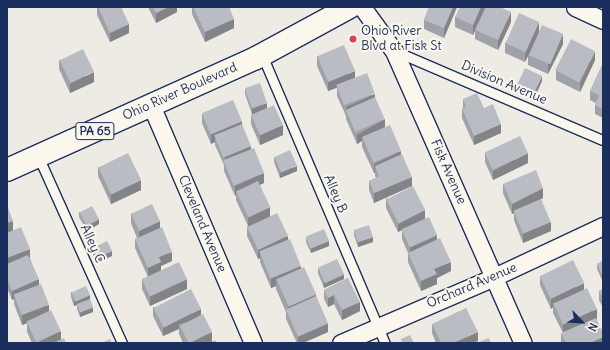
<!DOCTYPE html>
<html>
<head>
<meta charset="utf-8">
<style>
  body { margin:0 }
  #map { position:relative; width:610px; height:350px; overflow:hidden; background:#eeebe4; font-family:Delius,sans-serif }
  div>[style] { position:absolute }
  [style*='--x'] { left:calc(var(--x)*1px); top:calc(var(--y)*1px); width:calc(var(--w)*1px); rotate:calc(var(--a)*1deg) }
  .roads { filter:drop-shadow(1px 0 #1b2f5e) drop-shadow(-1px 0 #1b2f5e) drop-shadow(0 1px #1b2f5e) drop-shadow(0 -1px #1b2f5e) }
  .lane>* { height:9px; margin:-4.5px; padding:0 4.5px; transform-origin:4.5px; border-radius:4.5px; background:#fbf7ec }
  .street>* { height:17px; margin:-8.5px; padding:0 8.5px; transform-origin:8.5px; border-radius:8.5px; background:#fbf7ec }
  .highway>* { height:22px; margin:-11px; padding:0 11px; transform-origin:11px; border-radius:11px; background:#fbf7ec }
  .wall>* { inset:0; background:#9fa2a8 }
  .shaded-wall>* { inset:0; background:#828488; transform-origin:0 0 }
  .building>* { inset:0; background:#b9bcc3; transform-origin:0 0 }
  .dots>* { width:11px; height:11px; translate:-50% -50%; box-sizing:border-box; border:2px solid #fbf7ec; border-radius:50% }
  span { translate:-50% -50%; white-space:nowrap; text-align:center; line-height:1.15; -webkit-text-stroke:4px #fbf7ec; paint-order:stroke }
  .shield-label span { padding:1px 3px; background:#fbf7ec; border:1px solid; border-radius:3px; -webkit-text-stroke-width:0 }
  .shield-label { font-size:12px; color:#1b2f5e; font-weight:700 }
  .poi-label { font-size:13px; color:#1b2f5e }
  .left { translate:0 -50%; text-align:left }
  .street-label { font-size:13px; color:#1b2f5e }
  .frame { position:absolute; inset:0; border:8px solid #1b2f5e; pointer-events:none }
  .north { position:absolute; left:562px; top:302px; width:40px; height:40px; -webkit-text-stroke:3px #fbf7ec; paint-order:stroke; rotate:115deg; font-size:11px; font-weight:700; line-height:16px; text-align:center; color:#1b2f5e }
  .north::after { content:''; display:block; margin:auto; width:14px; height:18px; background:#1b2f5e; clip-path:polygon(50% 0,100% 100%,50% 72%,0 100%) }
</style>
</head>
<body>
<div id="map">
  <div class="roads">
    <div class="lane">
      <div style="--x:395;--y:51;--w:226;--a:23.2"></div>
      <div style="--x:262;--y:55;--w:313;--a:66.9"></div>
      <div style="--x:38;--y:156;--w:205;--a:65.8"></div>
    </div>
    <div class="street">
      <div style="--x:362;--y:7;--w:54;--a:54"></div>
      <div style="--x:394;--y:51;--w:319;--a:66.2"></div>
      <div style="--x:575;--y:7;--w:31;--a:25"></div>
      <div style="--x:151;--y:105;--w:259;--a:66.8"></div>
      <div style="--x:341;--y:343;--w:167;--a:-23.3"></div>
      <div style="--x:494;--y:277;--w:120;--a:-25.1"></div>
    </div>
    <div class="highway">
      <div style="--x:7;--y:170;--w:273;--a:-24.2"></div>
      <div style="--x:256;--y:58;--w:107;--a:-28.5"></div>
    </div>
  </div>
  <div class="wall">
    <div style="clip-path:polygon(97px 7px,121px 7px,129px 33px,110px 42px,97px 15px)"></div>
    <div style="clip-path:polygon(148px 7px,177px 7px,177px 12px,156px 23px)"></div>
    <div style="clip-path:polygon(192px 7px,229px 7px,234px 28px,205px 42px,192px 14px)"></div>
    <div style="clip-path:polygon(429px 7px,457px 7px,444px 38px,424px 29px,424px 20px)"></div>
    <div style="clip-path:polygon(485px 7px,485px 8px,511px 22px,498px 50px,475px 39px,475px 30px,473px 35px,455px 27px,455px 17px)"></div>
    <div style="clip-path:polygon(539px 31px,563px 44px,548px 74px,528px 65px,528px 56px,525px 62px,505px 53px,505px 43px)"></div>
    <div style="clip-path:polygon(317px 56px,355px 79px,375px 98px,385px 128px,401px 155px,412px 186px,374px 203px,369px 190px,369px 181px,376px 178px,375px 176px,375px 173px,374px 173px,362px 147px,362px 141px,357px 144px,346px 119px,346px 116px,337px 96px,337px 88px,328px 91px,317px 66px)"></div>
    <div style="clip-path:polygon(59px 60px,94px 82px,70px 93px,59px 69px)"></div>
    <div style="clip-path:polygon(595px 60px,580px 92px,556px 80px,556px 71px)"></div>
    <div style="clip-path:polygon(603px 63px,603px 118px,595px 114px,595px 105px,596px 103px,590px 100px,590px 91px)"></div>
    <div style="clip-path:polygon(542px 81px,533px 101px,516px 92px,516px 87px)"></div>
    <div style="clip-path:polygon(245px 89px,267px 108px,283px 135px,260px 145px,251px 124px,251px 115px,252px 114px,245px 94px)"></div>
    <div style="clip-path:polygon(463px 99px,501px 133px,474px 145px,462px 118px,462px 108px,463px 108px)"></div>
    <div style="clip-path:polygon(202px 114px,242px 125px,251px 150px,264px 183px,260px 185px,270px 216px,288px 240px,301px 269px,316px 296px,328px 332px,303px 343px,297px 343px,286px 319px,286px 312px,276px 289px,276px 286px,271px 288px,260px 262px,260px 258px,258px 259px,247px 236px,247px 227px,248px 226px,236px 200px,236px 195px,235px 196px,224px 171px,224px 165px,215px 145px,215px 142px,211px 144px,202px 123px)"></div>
    <div style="clip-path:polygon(485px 153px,528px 163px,493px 180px,485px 162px)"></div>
    <div style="clip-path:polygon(274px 157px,297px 171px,280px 178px,274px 162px)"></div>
    <div style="clip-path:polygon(98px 167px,141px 190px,111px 204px,98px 176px)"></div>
    <div style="clip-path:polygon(503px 184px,543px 198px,541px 199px,551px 231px,523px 243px,514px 220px,514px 213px,512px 214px,503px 193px)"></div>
    <div style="clip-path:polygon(386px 198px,425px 219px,437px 239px,451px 271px,437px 278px,437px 284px,421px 291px,408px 262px,408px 253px,402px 239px,402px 230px,398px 232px,386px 208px)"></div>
    <div style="clip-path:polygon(7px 205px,13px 230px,30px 258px,39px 285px,61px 340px,66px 343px,32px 343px,27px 332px,27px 323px,22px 325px,14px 304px,14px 299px,12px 300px,7px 288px)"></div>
    <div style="clip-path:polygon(79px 212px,99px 224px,87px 231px,79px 217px)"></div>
    <div style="clip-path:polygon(131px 213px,160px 228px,172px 261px,161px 266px,161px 271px,187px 289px,150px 306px,142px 289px,142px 279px,148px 277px,135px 248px,135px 239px,137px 238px,131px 223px)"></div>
    <div style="clip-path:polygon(354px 230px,373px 242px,358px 247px,354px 235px)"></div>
    <div style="clip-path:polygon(306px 237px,329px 246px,311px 253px,306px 242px)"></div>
    <div style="clip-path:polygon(92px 247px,112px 256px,96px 263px,92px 252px)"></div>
    <div style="clip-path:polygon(603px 261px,603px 282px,597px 269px,597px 264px)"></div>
    <div style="clip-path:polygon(318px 268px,344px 279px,324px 288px,318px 273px)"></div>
    <div style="clip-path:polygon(540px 276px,584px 289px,596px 319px,603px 343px,561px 343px,561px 333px,563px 333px,553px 313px,553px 307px,551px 309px,540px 285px)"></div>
    <div style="clip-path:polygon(348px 278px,360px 311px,342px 320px,334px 304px,328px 307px,324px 299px,324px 290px)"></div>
    <div style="clip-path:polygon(603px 289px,603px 308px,599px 300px,599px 291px)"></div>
    <div style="clip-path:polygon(71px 292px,90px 299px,93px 312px,80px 317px,77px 309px,77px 305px,74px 306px,71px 297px)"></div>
    <div style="clip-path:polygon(153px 307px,201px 315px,208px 343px,183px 343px,179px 334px,179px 329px,163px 336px,153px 316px)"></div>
    <div style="clip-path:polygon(432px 324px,478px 341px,473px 343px,436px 343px,432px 333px)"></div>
  </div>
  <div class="shaded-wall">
    <div style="clip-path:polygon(169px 7px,177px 7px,177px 12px,156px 23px,156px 13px)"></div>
    <div style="clip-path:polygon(453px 7px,457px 7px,444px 38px,444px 28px)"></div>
    <div style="clip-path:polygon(481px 7px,485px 7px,485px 8px,473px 35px,473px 25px)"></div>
    <div style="clip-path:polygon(511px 12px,511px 22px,498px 50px,498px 40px)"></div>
    <div style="clip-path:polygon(234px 19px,234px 28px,205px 42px,205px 32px)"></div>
    <div style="clip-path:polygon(539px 22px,539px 32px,525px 62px,525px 53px)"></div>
    <div style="clip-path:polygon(129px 24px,129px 33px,110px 42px,110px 33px)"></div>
    <div style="clip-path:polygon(563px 34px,563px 44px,548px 74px,548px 65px)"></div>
    <div style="clip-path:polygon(595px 51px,595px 60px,580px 92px,580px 83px)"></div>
    <div style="clip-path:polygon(355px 71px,355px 80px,328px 91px,328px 82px)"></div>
    <div style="clip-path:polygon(94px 72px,94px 82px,70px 93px,70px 84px)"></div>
    <div style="clip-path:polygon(542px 76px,542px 81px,533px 101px,533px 95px)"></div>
    <div style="left:7px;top:92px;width:1px;height:10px"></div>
    <div style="clip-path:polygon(375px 94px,375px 103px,346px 110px,346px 116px,346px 107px)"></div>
    <div style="clip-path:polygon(267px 103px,267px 108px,252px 114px,252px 109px)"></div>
    <div style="clip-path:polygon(385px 119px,385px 128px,362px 137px,362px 141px,357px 144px,357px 135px)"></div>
    <div style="clip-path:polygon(242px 121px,242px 130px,215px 136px,215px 142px,211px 144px,211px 134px)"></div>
    <div style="clip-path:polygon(501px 124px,501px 133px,474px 145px,474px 136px)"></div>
    <div style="clip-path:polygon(283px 125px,283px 135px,260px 145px,260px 135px)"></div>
    <div style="clip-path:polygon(251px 146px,251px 156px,225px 163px,225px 157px)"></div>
    <div style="clip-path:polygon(401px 151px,401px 161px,375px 166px,375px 173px,374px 173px,374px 164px)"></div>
    <div style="clip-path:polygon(528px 153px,528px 163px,493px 180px,493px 171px)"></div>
    <div style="clip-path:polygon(297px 166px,297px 171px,280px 178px,280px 173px)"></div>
    <div style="clip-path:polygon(264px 173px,264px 183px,238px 194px,236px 191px,236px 195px,235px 196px,235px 186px)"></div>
    <div style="clip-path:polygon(412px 177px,412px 186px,374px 203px,374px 193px)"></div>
    <div style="clip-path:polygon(141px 180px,141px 190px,111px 204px,111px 194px)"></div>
    <div style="clip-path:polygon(543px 188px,543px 198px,514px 213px,514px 211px,514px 213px,512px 214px,512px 204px)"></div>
    <div style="clip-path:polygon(270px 207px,270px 217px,248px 226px,248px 217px)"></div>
    <div style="clip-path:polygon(425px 210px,425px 219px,398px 232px,398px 222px)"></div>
    <div style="clip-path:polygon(99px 219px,99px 224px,87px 231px,87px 226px)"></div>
    <div style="clip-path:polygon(13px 221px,13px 231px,7px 233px,7px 223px)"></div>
    <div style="clip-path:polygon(160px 221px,160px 231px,139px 241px,139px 231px)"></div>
    <div style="clip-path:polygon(551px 222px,551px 231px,523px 243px,523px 233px)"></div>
    <div style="clip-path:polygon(437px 235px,437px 244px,410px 257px,410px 247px)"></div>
    <div style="clip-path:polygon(288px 236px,288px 246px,260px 252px,260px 258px,258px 259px,258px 250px)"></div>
    <div style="clip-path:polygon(373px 237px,373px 242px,358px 247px,358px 242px)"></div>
    <div style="clip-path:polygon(329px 241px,329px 246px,311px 253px,311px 248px)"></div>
    <div style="clip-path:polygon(30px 249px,30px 258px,7px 268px,7px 258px)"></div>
    <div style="clip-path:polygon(112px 251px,112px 256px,96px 263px,96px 258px)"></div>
    <div style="clip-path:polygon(172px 252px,172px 261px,161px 266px,161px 272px,148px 278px,148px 268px,159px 257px)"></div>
    <div style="clip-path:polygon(451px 262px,451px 271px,437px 278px,437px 284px,421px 291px,421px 281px,434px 269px)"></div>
    <div style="clip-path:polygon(301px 266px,301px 276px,276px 279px,276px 286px,271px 288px,271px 279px)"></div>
    <div style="clip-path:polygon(344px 274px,344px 279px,324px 288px,324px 282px)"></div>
    <div style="clip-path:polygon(39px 279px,39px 288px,14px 294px,14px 299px,12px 300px,12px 291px)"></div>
    <div style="clip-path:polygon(187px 279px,187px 289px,150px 306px,150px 296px)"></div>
    <div style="clip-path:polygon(584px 283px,584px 292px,553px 303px,553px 307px,551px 309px,551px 299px)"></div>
    <div style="clip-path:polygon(316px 294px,316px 304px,288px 313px,288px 307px)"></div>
    <div style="clip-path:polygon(90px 295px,90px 300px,74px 306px,74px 301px)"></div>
    <div style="clip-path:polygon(334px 295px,334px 304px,328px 307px,328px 298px)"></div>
    <div style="clip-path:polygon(360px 302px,360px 311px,342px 320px,342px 310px)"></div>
    <div style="clip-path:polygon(49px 305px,49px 315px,22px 325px,22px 315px)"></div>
    <div style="clip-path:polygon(93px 307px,93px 312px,80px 317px,80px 312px)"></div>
    <div style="clip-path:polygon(201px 309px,201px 319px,179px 324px,179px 329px,163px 336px,163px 327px)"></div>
    <div style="clip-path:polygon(597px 309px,597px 319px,563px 334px,563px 324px)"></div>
    <div style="clip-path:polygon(328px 323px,328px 332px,303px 343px,298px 343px,298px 336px)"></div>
    <div style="clip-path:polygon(61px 331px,61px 340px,55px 343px,37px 343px)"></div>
    <div style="clip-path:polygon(212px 332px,212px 342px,208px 343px,187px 343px)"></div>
    <div style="clip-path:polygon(478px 332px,478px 341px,473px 343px,453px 343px)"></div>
    <div style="clip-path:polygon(603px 337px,603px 343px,590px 343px)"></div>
  </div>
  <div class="building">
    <div style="clip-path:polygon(98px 7px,121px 7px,129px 24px,110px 33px)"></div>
    <div style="clip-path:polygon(153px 7px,169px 7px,156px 13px)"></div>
    <div style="clip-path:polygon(193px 7px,229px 7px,234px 19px,205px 32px)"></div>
    <div style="clip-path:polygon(429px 7px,453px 7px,444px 28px,424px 20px)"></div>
    <div style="clip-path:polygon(460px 7px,481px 7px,473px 25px,455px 17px)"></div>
    <div style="clip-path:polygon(486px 7px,500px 7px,511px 12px,498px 40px,475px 30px)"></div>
    <div style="left:519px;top:13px;width:22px;height:33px;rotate:24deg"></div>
    <div style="left:542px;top:25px;width:23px;height:33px;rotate:23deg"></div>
    <div style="left:571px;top:39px;width:27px;height:35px;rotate:27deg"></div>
    <div style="left:344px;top:45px;width:28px;height:29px;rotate:67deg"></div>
    <div style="left:83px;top:49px;width:25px;height:26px;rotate:64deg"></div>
    <div style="clip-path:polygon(603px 63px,603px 109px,595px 105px,599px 95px,590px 91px)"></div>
    <div style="left:525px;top:68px;width:19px;height:21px;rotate:25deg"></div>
    <div style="left:367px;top:73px;width:22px;height:33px;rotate:69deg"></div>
    <div style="left:260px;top:83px;width:21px;height:16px;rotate:71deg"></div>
    <div style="clip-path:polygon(477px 93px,484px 108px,493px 104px,501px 124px,474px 136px,462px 108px,466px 107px,463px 99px)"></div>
    <div style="left:375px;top:97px;width:24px;height:32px;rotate:66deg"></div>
    <div style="left:233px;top:100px;width:23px;height:34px;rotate:67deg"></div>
    <div style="left:274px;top:105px;width:22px;height:25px;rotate:66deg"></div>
    <div style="left:242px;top:124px;width:24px;height:30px;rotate:68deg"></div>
    <div style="left:390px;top:125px;width:28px;height:30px;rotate:67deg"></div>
    <div style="left:520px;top:136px;width:19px;height:39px;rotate:65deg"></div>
    <div style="left:254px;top:148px;width:27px;height:33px;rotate:68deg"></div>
    <div style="left:290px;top:150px;width:17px;height:17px;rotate:66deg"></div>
    <div style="left:128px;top:153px;width:30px;height:33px;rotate:64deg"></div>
    <div style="clip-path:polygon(402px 154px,412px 177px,374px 193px,369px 181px,379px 176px,375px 166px)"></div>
    <div style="clip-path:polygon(536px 170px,543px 188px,512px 204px,503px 184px)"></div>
    <div style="left:258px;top:181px;width:29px;height:24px;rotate:65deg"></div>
    <div style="left:413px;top:186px;width:27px;height:30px;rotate:63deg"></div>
    <div style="left:541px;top:199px;width:25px;height:30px;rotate:67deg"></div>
    <div style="left:152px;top:204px;width:19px;height:23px;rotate:65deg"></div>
    <div style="clip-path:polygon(7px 205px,13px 221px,7px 223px)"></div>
    <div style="left:92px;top:206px;width:15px;height:14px;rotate:62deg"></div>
    <div style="left:277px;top:213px;width:25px;height:33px;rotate:64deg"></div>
    <div style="left:429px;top:217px;width:20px;height:30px;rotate:66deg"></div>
    <div style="left:369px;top:225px;width:13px;height:16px;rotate:72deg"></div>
    <div style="clip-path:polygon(21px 227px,30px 249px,7px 258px,7px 233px)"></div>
    <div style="clip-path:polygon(162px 227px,172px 252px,159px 257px,161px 262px,148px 268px,135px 239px)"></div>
    <div style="left:324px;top:229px;width:13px;height:20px;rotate:67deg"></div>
    <div style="clip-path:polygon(440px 238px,451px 262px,434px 269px,437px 274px,421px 281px,408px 253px)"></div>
    <div style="left:290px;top:239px;width:29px;height:33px;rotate:68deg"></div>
    <div style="left:107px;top:241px;width:11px;height:16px;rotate:63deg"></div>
    <div style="clip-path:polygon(28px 255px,39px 279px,12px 291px,7px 279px,7px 264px)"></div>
    <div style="left:337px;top:259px;width:17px;height:21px;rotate:65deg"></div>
    <div style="left:573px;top:260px;width:25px;height:37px;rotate:64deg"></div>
    <div style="clip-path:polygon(603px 261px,603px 277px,597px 264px)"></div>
    <div style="left:179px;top:262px;width:19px;height:41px;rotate:65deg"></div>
    <div style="left:304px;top:267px;width:30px;height:30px;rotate:66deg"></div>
    <div style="clip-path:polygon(348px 278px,360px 302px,342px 310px,334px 295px,328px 298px,324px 290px)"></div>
    <div style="left:41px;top:284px;width:22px;height:29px;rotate:69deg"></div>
    <div style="left:86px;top:286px;width:10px;height:16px;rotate:66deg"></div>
    <div style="left:587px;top:288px;width:23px;height:37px;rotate:65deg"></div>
    <div style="left:191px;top:289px;width:22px;height:42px;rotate:63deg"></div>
    <div style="clip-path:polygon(603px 289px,603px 298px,599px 291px)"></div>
    <div style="left:316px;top:296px;width:30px;height:33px;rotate:66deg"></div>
    <div style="left:90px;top:299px;width:9px;height:14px;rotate:69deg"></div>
    <div style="clip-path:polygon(466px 308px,478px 332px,453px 343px,441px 343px,432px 324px)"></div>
    <div style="left:51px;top:310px;width:23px;height:27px;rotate:65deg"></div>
    <div style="left:203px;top:314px;width:20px;height:26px;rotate:63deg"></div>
    <div style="clip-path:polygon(596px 318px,603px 333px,603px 337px,590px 343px,566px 343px,561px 333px)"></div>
    <div style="clip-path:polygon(410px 335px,414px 343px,402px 343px,401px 339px)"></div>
    <div style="clip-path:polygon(64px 338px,66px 343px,53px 343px)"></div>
    <div style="clip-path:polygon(489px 338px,491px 343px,476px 343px)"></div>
    <div style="clip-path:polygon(110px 339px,112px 343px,102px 343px)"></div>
    <div style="clip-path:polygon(215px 340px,217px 343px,209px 343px)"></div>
  </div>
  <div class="dots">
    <div style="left:353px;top:39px;background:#d1495b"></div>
  </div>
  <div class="shield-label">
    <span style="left:95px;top:131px">PA 65</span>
  </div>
  <div class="poi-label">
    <span class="left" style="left:361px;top:39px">Ohio River<br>Blvd at Fisk St</span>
  </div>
  <div class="street-label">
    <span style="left:504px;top:83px;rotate:23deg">Division Avenue</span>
    <span style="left:180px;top:92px;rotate:-24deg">Ohio River Boulevard</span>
    <span style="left:448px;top:172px;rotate:66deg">Fisk Avenue</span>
    <span style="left:335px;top:194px;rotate:67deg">Alley B</span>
    <span style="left:202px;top:224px;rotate:67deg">Cleveland Avenue</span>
    <span style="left:92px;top:244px;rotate:66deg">Alley C</span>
    <span style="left:472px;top:286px;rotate:-23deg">Orchard Avenue</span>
  </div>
  <div class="frame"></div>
  <div class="north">N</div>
</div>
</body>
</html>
